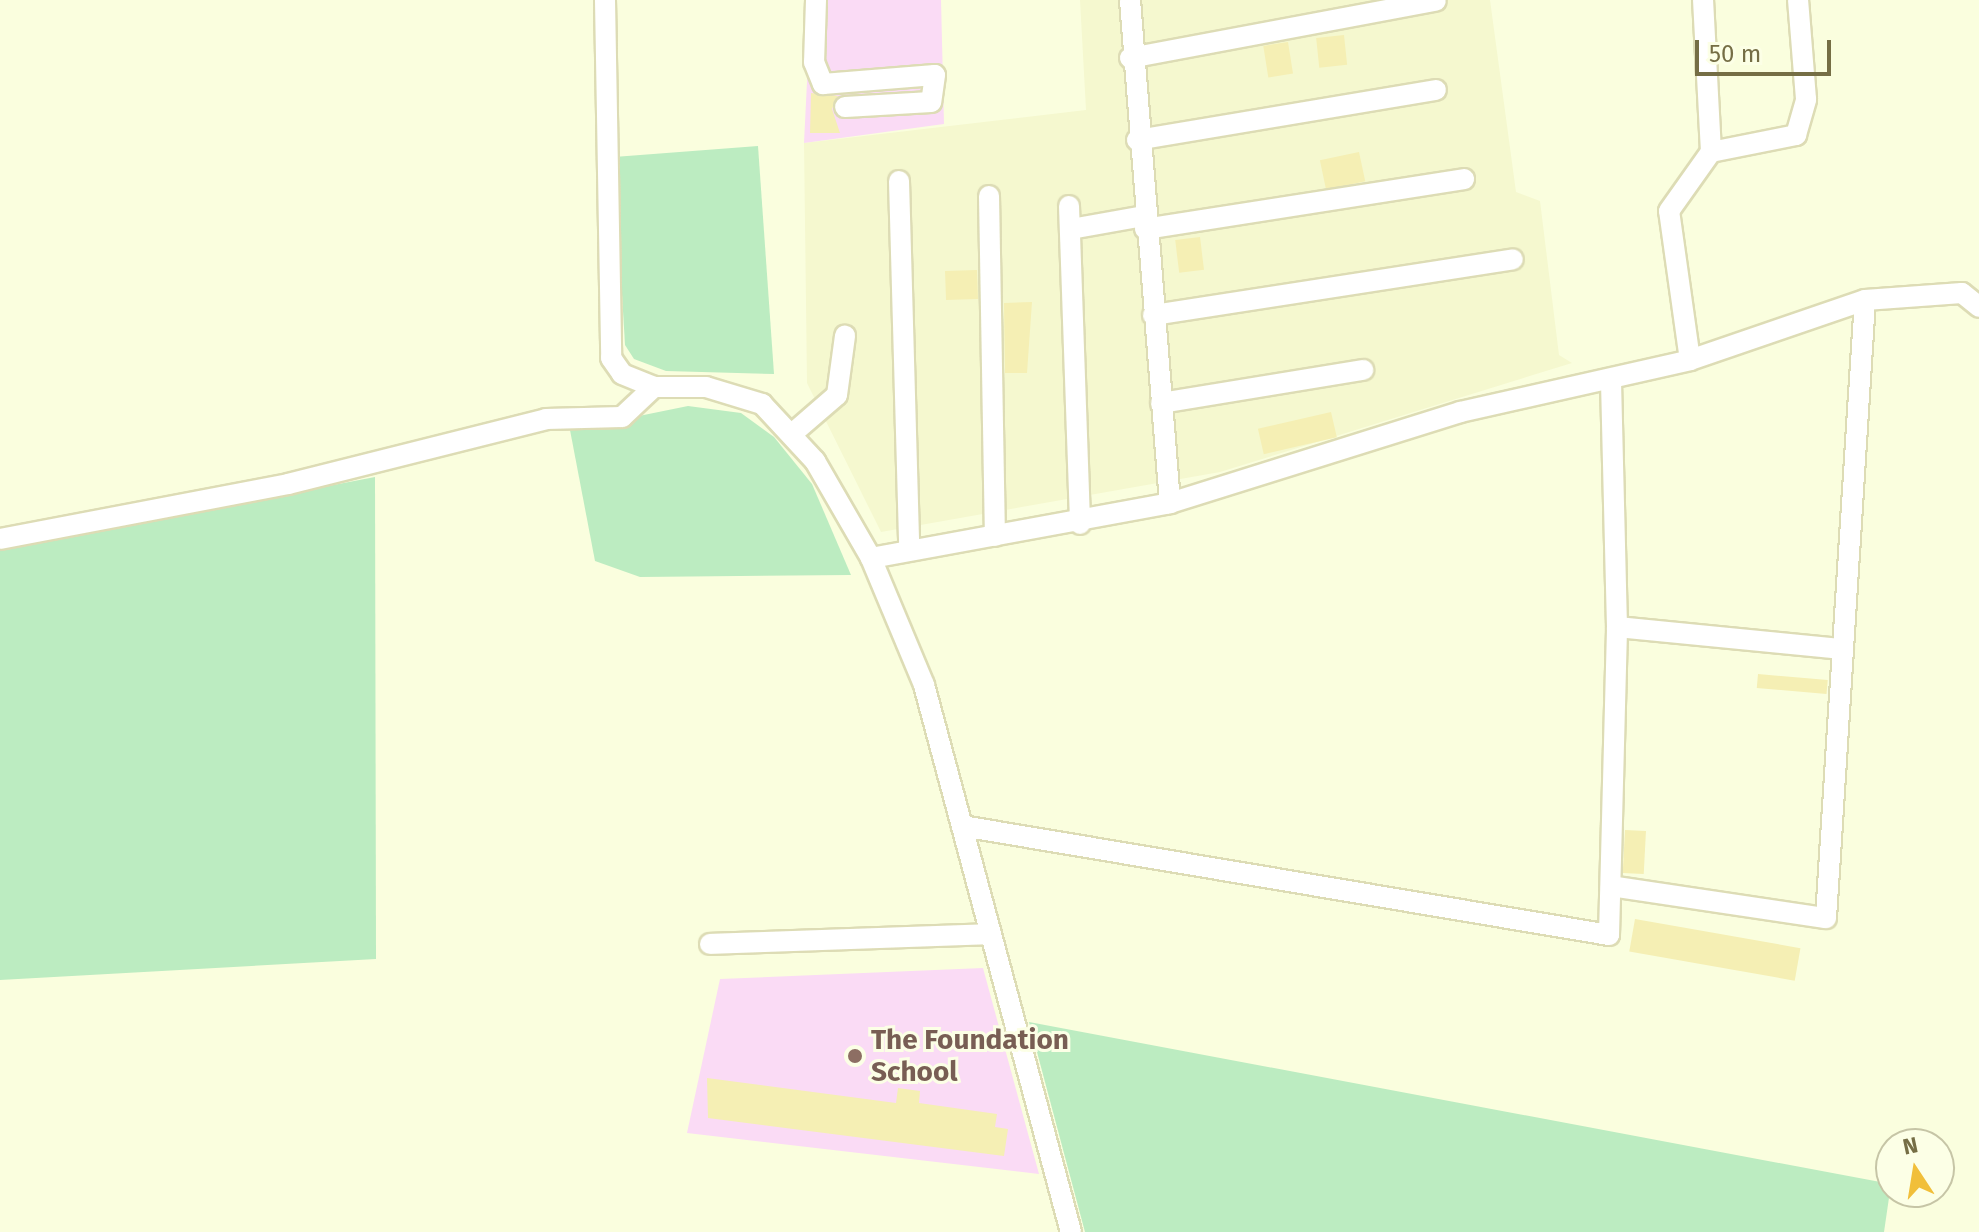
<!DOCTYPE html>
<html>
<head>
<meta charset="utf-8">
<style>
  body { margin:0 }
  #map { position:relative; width:1979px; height:1232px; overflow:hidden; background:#fafede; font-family:"Fira Sans",sans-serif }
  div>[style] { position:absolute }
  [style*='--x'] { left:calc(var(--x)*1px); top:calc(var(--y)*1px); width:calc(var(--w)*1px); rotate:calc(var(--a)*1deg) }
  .residential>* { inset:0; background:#f5f8cf }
  .education>* { inset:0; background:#fadbf5 }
  .green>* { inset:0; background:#bcecc1 }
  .building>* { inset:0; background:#f5efb4; transform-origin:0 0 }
  .roads { filter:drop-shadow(2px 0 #dddcb5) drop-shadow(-2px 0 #dddcb5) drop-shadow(0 2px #dddcb5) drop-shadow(0 -2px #dddcb5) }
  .minor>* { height:20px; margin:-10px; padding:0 10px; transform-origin:10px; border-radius:10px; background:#fff }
  .dots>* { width:22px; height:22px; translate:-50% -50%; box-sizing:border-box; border:4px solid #fcffe6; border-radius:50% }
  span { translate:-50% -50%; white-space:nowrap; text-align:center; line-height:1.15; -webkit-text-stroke:6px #fcffe6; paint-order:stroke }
  .education-label { font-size:28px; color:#785e54; font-weight:700 }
  .left { translate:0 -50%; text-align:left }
  .north { position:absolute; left:1875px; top:1128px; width:80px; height:80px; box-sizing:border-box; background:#fcffe6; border:2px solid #c6c5a6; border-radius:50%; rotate:348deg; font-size:22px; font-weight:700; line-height:32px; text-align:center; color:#756e45 }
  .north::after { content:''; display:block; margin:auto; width:28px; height:36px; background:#f1bf3a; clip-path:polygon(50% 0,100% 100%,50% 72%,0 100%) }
  .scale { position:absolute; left:1695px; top:40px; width:136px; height:36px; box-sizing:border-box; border:4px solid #756e45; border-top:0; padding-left:10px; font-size:24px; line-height:28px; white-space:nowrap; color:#756e45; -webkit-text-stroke:6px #fcffe6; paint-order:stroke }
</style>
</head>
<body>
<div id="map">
  <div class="residential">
    <div style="clip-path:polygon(1080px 0,1490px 0,1516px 192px,1540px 201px,1559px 355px,1572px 363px,1220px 472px,881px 532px,807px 383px,804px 143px,1086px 110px)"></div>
  </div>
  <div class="education">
    <div style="clip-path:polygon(811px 0,941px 0,944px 124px,804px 143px)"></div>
    <div style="clip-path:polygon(983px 968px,1039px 1174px,687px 1133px,720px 979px)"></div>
  </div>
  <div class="green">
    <div style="clip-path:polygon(758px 146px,774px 374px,666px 371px,634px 359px,625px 345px,614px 157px)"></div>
    <div style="clip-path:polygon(688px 406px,741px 413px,774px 437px,812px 484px,851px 575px,640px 577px,595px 561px,570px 430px)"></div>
    <div style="clip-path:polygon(375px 477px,376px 959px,0 980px,0 549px)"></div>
    <div style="clip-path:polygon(1029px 1022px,1891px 1184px,1884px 1232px,1085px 1232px)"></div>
  </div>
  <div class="building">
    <div style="left:1344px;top:35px;width:30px;height:28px;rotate:84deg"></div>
    <div style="left:1288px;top:42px;width:32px;height:25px;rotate:81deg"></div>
    <div style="clip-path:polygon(811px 93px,838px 96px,832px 109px,840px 133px,810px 133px)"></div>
    <div style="left:1359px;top:152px;width:30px;height:40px;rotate:78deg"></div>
    <div style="left:1200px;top:237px;width:33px;height:25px;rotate:83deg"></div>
    <div style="left:977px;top:270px;width:29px;height:32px;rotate:88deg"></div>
    <div style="clip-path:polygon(1032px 302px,1027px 373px,1005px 373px,1004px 303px)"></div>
    <div style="left:1331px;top:412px;width:26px;height:75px;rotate:77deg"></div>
    <div style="left:1758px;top:674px;width:70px;height:14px;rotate:5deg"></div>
    <div style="left:1625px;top:830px;width:21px;height:43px;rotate:3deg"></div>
    <div style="left:1635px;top:919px;width:168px;height:33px;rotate:10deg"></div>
    <div style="clip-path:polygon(707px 1078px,896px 1103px,898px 1088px,920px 1091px,919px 1103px,997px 1114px,995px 1127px,1008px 1129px,1004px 1156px,708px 1118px)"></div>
  </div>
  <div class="roads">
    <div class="minor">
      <div style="--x:605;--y:0;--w:358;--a:89"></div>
      <div style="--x:611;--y:358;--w:19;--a:55"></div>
      <div style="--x:622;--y:374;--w:35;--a:22"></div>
      <div style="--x:654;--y:387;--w:52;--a:0"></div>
      <div style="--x:706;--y:387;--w:59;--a:16.9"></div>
      <div style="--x:762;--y:404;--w:78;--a:47.1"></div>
      <div style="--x:815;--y:461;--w:112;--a:60"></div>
      <div style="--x:871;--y:558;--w:138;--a:67.3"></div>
      <div style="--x:924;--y:685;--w:566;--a:74.96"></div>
      <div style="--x:816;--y:0;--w:62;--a:91.8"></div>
      <div style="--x:814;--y:62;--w:24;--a:68"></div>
      <div style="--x:823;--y:84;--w:112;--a:-4.6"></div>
      <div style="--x:935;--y:75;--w:27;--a:98"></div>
      <div style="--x:931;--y:102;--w:86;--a:176.7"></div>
      <div style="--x:1130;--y:0;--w:505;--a:85.45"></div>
      <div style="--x:1130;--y:58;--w:311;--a:-10.6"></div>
      <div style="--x:1137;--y:140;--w:303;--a:-9.5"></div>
      <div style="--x:1711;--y:152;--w:87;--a:-11.3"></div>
      <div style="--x:1796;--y:135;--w:37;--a:-74"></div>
      <div style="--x:1806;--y:99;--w:99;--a:-94.6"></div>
      <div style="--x:899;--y:181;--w:368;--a:88.4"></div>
      <div style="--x:989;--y:196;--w:340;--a:89"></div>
      <div style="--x:1069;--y:206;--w:318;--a:88"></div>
      <div style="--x:1071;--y:229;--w:74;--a:-10.1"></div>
      <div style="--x:1145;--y:229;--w:323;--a:-8.9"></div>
      <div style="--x:1153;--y:315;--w:364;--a:-8.8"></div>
      <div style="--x:1690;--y:360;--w:150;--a:-98"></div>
      <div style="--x:1669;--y:211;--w:72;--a:-54.6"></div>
      <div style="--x:1711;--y:152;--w:152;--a:-93"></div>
      <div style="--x:1161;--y:403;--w:205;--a:-9.3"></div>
      <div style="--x:793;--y:433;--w:58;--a:-40.8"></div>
      <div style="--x:837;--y:395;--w:60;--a:-82.3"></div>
      <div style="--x:0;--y:539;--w:293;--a:-10.8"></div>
      <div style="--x:288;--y:484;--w:266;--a:-14.1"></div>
      <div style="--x:546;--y:419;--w:76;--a:-1.5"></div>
      <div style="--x:622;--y:417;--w:44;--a:-43.2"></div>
      <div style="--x:871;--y:558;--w:304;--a:-10.4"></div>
      <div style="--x:1170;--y:503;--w:304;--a:-17.4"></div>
      <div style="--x:1460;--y:412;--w:236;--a:-12.7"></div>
      <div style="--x:1690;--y:360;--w:185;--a:-18.9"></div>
      <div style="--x:1865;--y:300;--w:97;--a:-4.1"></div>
      <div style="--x:1962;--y:293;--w:22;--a:39"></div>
      <div style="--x:1617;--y:627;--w:227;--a:5.6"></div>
      <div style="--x:962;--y:826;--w:656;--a:9.56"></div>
      <div style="--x:1609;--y:935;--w:308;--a:-88.5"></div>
      <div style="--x:1617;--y:627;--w:248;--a:-91.4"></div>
      <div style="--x:1611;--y:886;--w:217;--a:8.5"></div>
      <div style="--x:1826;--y:918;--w:619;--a:-86.39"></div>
      <div style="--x:710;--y:944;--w:281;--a:-2"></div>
    </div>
  </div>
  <div class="dots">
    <div style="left:855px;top:1056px;background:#8d6e63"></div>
  </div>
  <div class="education-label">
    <span class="left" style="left:871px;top:1056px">The Foundation<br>School</span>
  </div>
  <div class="north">N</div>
  <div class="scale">50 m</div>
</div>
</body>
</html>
